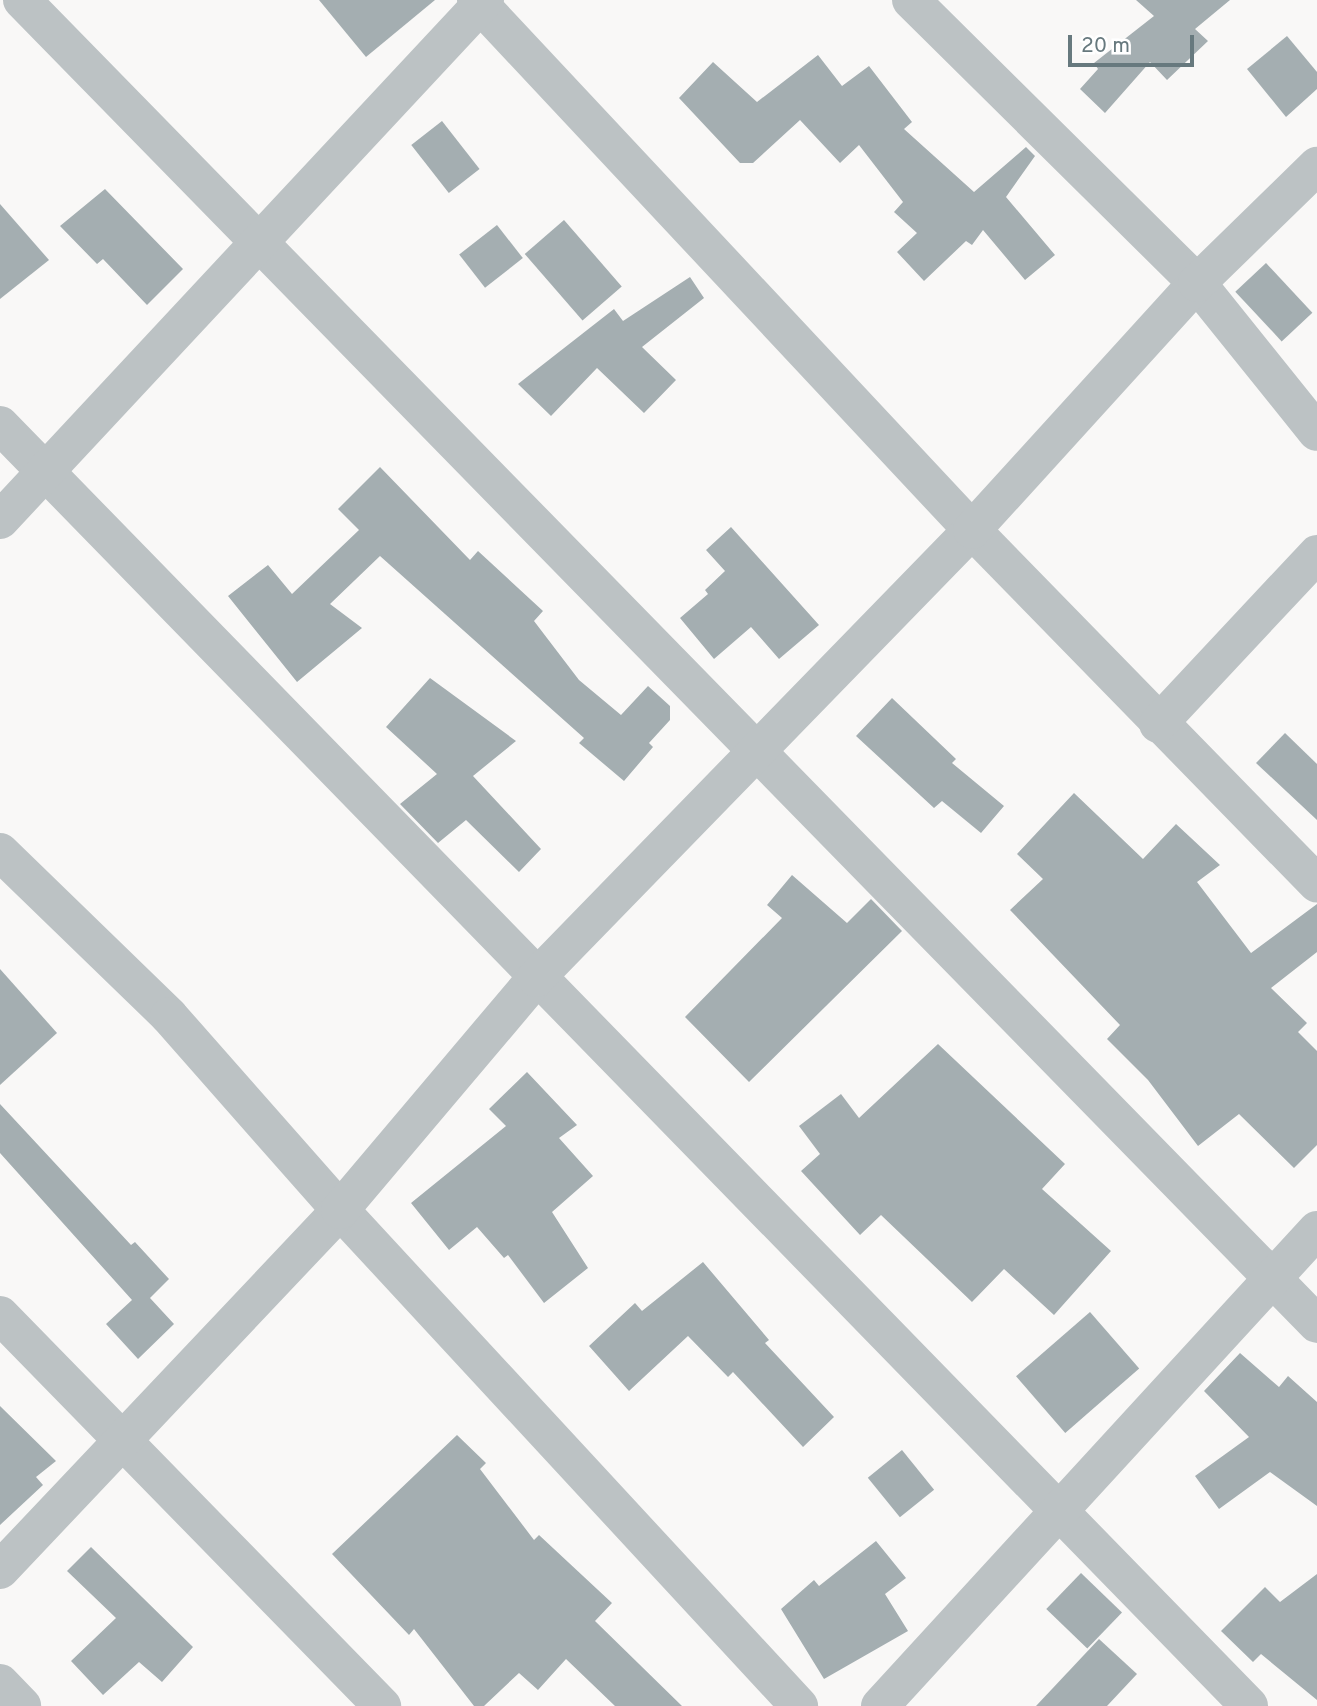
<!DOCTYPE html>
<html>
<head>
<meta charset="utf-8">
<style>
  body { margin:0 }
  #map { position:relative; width:1317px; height:1706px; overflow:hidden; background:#f9f8f7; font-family:Overpass,sans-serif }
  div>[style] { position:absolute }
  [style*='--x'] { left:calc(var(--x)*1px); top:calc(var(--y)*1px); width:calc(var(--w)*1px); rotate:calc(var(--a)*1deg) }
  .building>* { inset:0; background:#a4aeb1; transform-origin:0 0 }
  .street>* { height:38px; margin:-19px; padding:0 19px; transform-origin:19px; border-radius:19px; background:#bcc2c4 }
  span { translate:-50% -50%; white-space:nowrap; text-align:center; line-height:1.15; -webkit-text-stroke:7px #fff; paint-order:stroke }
  .scale { position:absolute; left:1068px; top:35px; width:126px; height:32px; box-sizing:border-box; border:4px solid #67797e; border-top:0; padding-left:9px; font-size:21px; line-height:24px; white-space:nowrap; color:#67797e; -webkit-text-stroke:5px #fff; paint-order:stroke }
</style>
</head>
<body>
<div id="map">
  <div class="building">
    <div style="clip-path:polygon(319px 0,435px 0,366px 57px)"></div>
    <div style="clip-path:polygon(1136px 0,1230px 0,1195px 29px,1208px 41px,1167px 80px,1150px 62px,1105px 113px,1080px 89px,1098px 69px,1094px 63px,1154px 16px)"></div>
    <div style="clip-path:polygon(1287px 36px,1317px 72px,1317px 89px,1286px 117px,1247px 69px)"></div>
    <div style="clip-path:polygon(818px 55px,842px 86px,869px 66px,912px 122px,904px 129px,974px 192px,1026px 147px,1035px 156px,1006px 197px,1055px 255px,1025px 280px,983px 230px,972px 245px,966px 241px,924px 281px,897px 252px,917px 233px,894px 212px,903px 202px,859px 145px,840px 163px,800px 120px,753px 163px,740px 163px,679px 98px,713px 62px,757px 102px)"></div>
    <div style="left:442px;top:121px;width:61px;height:39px;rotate:52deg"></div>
    <div style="clip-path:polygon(105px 189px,183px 269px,147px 305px,103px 259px,97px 264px,60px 226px)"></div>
    <div style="clip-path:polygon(0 204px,49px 260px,0 299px)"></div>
    <div style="left:564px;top:220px;width:88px;height:52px;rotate:49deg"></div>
    <div style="left:497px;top:225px;width:42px;height:48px;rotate:52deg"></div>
    <div style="left:1266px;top:263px;width:68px;height:42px;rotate:47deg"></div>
    <div style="clip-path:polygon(690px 277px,704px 298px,642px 347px,676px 380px,644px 413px,597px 368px,551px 416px,518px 384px,614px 309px,623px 321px)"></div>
    <div style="clip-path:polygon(380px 467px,470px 560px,478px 551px,543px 611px,534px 621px,579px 680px,621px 715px,648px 686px,670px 706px,670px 720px,649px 743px,653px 747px,624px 781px,579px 743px,584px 738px,380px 556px,330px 604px,362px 628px,297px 682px,228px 596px,268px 565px,292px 594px,359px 530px,338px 509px)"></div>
    <div style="clip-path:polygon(731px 527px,819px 625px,779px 659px,751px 627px,714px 659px,680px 618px,708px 594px,705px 590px,725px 571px,706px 550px)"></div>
    <div style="clip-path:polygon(430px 678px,516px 741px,473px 776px,541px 849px,519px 872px,466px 820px,438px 843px,400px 804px,437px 774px,386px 727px)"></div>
    <div style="clip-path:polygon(892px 698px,956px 759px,952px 763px,1004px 806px,981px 833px,942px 801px,934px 808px,856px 736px)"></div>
    <div style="clip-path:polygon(1285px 733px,1317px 764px,1317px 820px,1256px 763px)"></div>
    <div style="clip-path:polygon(1074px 793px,1143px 859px,1176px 824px,1220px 865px,1197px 882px,1251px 953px,1317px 904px,1317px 952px,1271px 988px,1307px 1023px,1298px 1032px,1317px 1051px,1317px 1145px,1294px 1168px,1239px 1114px,1198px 1146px,1148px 1080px,1107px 1039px,1120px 1025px,1010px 910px,1043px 879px,1017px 854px)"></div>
    <div style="clip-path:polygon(792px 875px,847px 923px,871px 899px,902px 931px,749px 1082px,685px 1017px,782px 918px,767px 905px)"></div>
    <div style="clip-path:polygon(0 969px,57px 1033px,0 1085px)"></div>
    <div style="clip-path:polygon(938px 1044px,1065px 1164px,1042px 1189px,1111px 1251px,1054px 1315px,1004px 1269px,972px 1302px,881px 1215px,860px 1235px,801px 1171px,820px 1154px,799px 1126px,841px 1094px,859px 1118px)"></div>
    <div style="clip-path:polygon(527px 1072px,577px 1125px,559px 1138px,593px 1176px,552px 1212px,588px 1268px,544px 1303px,508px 1255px,504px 1258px,477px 1227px,449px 1250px,411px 1203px,506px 1126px,489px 1109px)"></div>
    <div style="clip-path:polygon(0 1104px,131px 1245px,135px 1242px,169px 1279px,150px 1298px,174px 1324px,138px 1359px,106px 1324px,132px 1300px,0 1153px)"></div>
    <div style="clip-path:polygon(703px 1262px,769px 1340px,765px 1343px,834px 1417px,803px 1447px,733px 1372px,728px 1377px,688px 1336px,629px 1391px,589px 1346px,635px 1303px,642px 1311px)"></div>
    <div style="left:1090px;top:1312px;width:75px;height:98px;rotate:49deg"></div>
    <div style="clip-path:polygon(1240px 1353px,1279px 1387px,1288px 1376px,1317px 1402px,1317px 1506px,1270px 1472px,1219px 1509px,1195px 1476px,1249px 1437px,1204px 1391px)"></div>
    <div style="clip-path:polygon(0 1406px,56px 1461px,36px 1477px,43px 1485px,0 1525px)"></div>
    <div style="clip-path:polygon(457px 1435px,486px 1463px,480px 1469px,534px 1540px,539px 1535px,612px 1603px,595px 1621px,682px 1706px,615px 1706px,566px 1659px,538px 1690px,519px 1673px,484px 1706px,474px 1706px,414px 1629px,409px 1635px,332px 1554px)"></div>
    <div style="left:902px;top:1450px;width:51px;height:44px;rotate:51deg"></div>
    <div style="clip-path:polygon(876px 1541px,906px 1578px,885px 1594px,908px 1631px,824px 1679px,781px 1609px,814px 1580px,819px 1586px)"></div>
    <div style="clip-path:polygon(91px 1547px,193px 1647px,162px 1682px,139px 1662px,103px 1695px,71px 1661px,116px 1618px,67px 1571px)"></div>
    <div style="left:1081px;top:1573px;width:57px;height:50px;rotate:44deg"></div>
    <div style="clip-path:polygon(1317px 1574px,1317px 1700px,1261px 1654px,1253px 1662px,1221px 1631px,1265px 1587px,1280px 1602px)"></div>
    <div style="clip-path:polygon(1099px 1639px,1137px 1674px,1107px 1706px,1036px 1706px)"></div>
  </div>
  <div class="street">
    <div style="--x:22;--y:0;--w:1852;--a:45.63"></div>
    <div style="--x:476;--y:0;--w:726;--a:46.9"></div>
    <div style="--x:972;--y:530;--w:494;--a:45.7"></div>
    <div style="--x:911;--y:0;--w:402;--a:44.7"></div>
    <div style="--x:1197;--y:283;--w:191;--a:51.2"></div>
    <div style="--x:0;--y:425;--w:1789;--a:45.72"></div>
    <div style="--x:0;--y:520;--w:711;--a:-46.99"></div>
    <div style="--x:1158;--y:724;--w:233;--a:-46.9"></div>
    <div style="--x:0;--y:852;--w:235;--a:44.1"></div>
    <div style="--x:169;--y:1016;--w:259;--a:48.6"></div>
    <div style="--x:340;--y:1210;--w:676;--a:47.22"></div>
    <div style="--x:0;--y:1315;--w:547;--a:45.67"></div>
    <div style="--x:0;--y:1570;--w:495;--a:-46.6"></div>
    <div style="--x:340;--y:1210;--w:304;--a:-49.8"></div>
    <div style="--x:536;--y:978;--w:625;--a:-45.78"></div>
    <div style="--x:972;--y:530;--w:334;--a:-47.7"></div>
    <div style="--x:1197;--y:283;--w:168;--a:-44.3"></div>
    <div style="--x:0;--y:1683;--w:32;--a:46"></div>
    <div style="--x:880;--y:1706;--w:646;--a:-47.45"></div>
  </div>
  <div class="scale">20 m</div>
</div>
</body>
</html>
